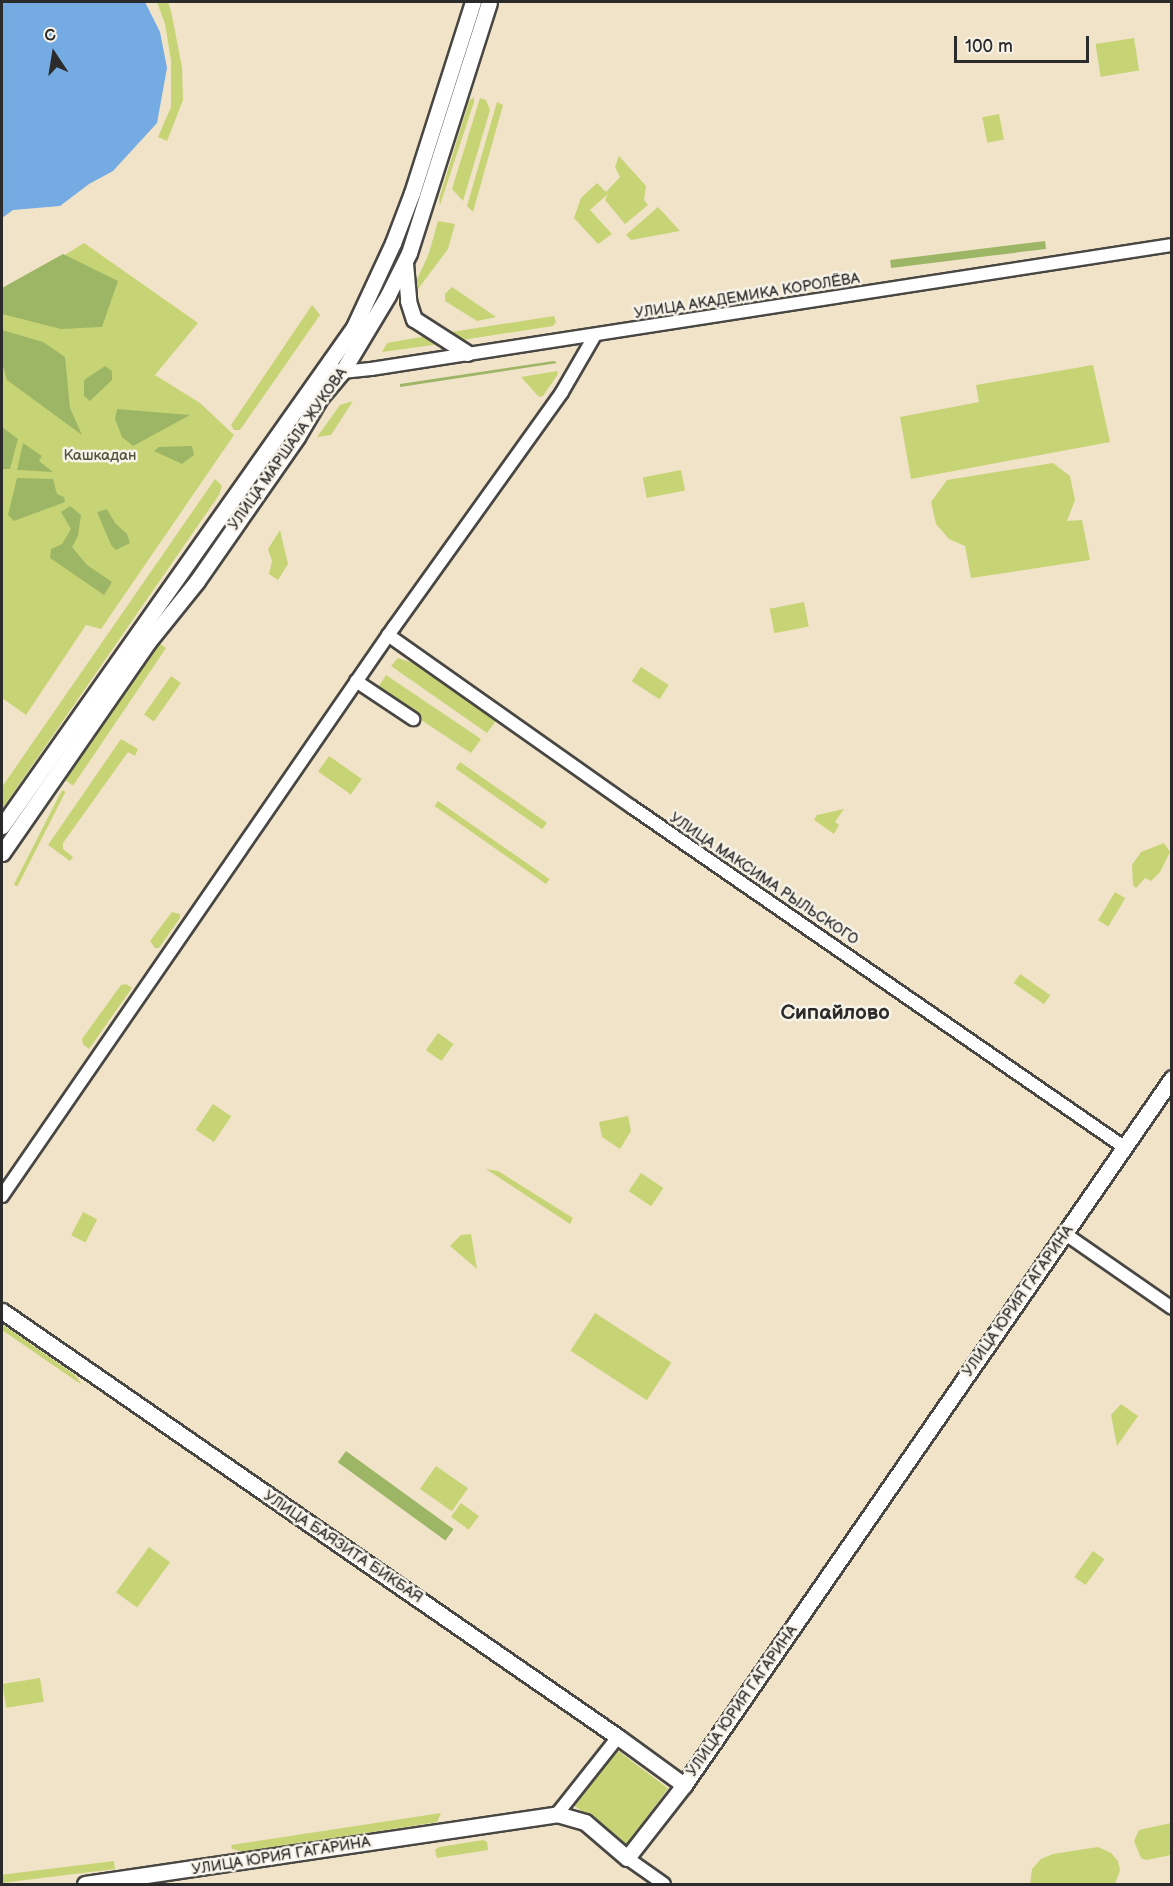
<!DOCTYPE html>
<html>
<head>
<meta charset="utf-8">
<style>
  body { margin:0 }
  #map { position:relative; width:1173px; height:1886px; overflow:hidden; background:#f0e3c8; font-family:"Balsamiq Sans",sans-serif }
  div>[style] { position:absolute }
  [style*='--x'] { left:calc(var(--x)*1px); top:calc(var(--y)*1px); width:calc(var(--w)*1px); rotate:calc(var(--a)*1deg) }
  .green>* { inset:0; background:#c7d475; transform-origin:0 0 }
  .forest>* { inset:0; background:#9db666; transform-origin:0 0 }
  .water>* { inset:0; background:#74abe2 }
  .roads { filter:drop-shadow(2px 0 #494743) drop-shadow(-2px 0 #494743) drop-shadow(0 2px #494743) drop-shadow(0 -2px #494743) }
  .minor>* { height:12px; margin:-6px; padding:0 6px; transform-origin:6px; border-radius:6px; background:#fff }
  .major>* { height:15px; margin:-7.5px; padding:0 7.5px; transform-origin:7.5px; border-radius:7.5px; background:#fff }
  span { translate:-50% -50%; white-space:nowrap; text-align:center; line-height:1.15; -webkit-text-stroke:5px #f7f3e8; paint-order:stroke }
  .street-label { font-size:15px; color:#2b2b2b }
  .park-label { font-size:15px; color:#52553e }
  .district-label { font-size:21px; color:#2b2b2b; font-weight:700 }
  .frame { position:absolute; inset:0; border:3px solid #2b2b2b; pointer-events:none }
  .north { position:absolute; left:24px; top:24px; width:60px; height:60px; -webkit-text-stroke:4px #f7f3e8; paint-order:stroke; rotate:348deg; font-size:16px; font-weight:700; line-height:24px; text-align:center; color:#2b2b2b }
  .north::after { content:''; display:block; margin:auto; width:21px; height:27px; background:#2b2b2b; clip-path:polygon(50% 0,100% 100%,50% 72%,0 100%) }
  .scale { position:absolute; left:954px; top:36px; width:135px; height:27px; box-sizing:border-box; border:3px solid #2b2b2b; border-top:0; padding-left:8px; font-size:18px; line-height:21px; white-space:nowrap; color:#2b2b2b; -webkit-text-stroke:4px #f7f3e8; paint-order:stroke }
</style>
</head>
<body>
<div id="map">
  <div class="green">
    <div style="clip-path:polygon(157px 2px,168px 2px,171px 11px,182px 67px,183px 100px,167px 141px,158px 137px,171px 107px,171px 60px,165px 24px)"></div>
    <div style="left:1134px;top:38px;width:33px;height:39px;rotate:81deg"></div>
    <div style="clip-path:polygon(474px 97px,474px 102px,440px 205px,439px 199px,469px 101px)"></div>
    <div style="clip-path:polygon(480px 98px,486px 100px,490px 110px,463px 201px,452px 189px)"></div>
    <div style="clip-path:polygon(497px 102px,503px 105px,473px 212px,467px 206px)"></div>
    <div style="left:999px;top:114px;width:26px;height:17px;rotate:79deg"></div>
    <div style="clip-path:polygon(619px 156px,646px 186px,644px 200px,648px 205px,625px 224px,605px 200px,608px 194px,590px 210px,612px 234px,598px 244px,574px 218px,581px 198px,597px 183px,606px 192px,620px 177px,615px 167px)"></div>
    <div style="clip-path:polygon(658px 207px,680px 231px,631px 240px,626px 235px)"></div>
    <div style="clip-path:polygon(438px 221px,455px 224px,448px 249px,415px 293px,416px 282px,429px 253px)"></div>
    <div style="clip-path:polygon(84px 243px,198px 323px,155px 375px,200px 403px,234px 435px,101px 629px,86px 625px,26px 715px,2px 698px,2px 294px)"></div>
    <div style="clip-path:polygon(452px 287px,496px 317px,477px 321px,445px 301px,445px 294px)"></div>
    <div style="clip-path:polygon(312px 305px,320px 315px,240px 430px,234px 430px,231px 425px)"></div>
    <div style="clip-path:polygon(554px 316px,556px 322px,553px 326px,462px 340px,445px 333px)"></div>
    <div style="clip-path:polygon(427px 336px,440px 344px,382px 352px,387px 343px)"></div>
    <div style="clip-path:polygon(1093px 365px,1110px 442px,911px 479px,900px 417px,979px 402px,976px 385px)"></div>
    <div style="clip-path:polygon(557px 371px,558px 374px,543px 396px,539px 397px,521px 377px)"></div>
    <div style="clip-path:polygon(353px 401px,331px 435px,317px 437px,340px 405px)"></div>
    <div style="clip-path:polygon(1053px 463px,1070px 476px,1075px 500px,1067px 521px,1082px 520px,1090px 560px,971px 578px,965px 546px,949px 539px,936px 524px,931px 502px,947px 480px)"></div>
    <div style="left:681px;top:470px;width:21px;height:39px;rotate:79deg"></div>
    <div style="clip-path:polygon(215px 479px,222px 486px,219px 495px,2px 809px,2px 787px)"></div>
    <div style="clip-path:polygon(280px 530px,288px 564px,278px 580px,269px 574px,272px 561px,268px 549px)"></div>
    <div style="left:804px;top:602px;width:25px;height:35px;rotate:79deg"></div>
    <div style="left:166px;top:648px;width:166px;height:19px;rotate:124deg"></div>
    <div style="clip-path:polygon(398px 658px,419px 665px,498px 718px,487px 733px,391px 666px)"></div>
    <div style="left:641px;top:667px;width:33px;height:17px;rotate:33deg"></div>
    <div style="clip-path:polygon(386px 675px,481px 739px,471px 753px,388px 698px,379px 686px)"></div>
    <div style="left:171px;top:676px;width:12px;height:47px;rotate:35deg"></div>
    <div style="clip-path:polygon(121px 739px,138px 749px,135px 756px,128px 752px,63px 843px,63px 849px,73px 857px,70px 861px,48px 845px)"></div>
    <div style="left:329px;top:756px;width:40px;height:19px;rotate:35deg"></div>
    <div style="left:460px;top:762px;width:106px;height:8px;rotate:35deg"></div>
    <div style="left:62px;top:790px;width:4px;height:106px;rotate:27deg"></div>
    <div style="left:438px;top:801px;width:136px;height:6px;rotate:35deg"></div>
    <div style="clip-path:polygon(844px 809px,835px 822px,839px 825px,834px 834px,814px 820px,817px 815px)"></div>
    <div style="clip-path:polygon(1164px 843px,1170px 852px,1160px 872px,1151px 881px,1145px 878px,1136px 888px,1133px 885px,1132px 865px,1141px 852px)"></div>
    <div style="left:1115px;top:892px;width:12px;height:33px;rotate:31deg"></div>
    <div style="clip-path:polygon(172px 912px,180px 914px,180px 918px,159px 948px,155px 948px,150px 941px)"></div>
    <div style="left:1020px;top:974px;width:37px;height:11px;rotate:35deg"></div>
    <div style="clip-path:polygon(126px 984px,132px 988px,89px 1049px,83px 1044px,82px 1039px,121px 985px)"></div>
    <div style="left:438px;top:1033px;width:19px;height:21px;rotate:35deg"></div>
    <div style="left:213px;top:1104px;width:22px;height:31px;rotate:34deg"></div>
    <div style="clip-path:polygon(628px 1116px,631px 1131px,620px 1149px,602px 1137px,599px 1122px)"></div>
    <div style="clip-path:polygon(486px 1169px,498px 1171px,573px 1218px,570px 1224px)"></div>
    <div style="left:641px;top:1173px;width:27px;height:22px;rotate:34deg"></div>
    <div style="left:83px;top:1212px;width:16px;height:26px;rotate:27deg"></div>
    <div style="clip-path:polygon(471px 1234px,477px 1269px,450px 1246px,461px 1235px)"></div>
    <div style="left:595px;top:1313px;width:91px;height:45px;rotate:33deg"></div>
    <div style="clip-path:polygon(2px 1324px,75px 1375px,82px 1385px,2px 1330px)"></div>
    <div style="clip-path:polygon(1121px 1404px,1138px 1416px,1117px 1446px,1111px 1415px)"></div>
    <div style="left:436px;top:1466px;width:39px;height:28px;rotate:35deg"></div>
    <div style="left:461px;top:1503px;width:22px;height:17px;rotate:36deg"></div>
    <div style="left:149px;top:1547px;width:26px;height:56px;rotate:36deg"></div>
    <div style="left:1093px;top:1551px;width:14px;height:32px;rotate:36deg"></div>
    <div style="left:40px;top:1678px;width:24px;height:38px;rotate:81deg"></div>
    <div style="left:617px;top:1750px;width:64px;height:70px;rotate:37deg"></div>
    <div style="clip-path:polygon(441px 1813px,437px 1822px,244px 1852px,232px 1849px,231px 1845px)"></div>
    <div style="clip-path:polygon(1171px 1823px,1171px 1855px,1146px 1860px,1141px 1858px,1134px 1841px,1139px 1830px)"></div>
    <div style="clip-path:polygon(483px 1840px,487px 1842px,488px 1850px,437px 1858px,435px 1850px,439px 1847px)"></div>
    <div style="clip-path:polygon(1098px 1847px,1111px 1853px,1118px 1861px,1120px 1870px,1115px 1884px,1030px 1884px,1032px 1869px,1041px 1859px,1053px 1854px)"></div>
    <div style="left:114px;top:1861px;width:8px;height:113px;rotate:83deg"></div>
  </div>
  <div class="forest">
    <div style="left:1045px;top:241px;width:8px;height:156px;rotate:83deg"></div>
    <div style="clip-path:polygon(63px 254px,118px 281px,102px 327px,61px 329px,2px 314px,2px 288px)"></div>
    <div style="clip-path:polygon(2px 330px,43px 342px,65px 357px,70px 408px,82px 435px,7px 380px,2px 363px)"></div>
    <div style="clip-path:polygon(554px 361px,557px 363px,400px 387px,400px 384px)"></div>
    <div style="clip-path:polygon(105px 366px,112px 371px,112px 380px,90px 401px,84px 396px,84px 380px)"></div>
    <div style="clip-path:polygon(117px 409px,190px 415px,133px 446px,122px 437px,115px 419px)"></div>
    <div style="clip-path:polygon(2px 427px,18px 439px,10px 469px,2px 469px)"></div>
    <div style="clip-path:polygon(23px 443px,42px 456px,39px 461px,53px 472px,17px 470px)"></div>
    <div style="clip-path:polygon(192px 446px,194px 455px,182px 464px,154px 451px,159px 447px)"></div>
    <div style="clip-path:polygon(17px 478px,53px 479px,57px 494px,64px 497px,65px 502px,14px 521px,8px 515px)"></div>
    <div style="clip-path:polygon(70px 506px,81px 515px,78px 536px,72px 547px,87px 565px,112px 582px,104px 595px,50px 558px,51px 549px,62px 544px,71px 529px,61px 512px)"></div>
    <div style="clip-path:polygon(107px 509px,115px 523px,127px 534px,130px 543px,116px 550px,111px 545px,97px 512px)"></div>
    <div style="left:346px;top:1451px;width:133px;height:14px;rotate:36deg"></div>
  </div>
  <div class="water">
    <div style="clip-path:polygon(2px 2px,145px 2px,160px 32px,167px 68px,157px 123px,113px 171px,89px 184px,60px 206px,13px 210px,2px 218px)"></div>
  </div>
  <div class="roads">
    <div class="minor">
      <div style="--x:337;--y:370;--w:5;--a:22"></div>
      <div style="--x:342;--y:372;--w:29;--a:-6"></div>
      <div style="--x:371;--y:369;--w:811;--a:-8.8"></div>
      <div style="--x:388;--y:635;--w:299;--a:35.2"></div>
      <div style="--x:632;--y:807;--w:598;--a:34.65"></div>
      <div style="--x:356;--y:681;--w:69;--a:33.7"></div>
      <div style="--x:2;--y:1196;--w:691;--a:-55.44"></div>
      <div style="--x:394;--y:627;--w:289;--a:-54.4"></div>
      <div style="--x:562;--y:392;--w:66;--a:-59.9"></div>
      <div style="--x:1064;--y:1233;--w:131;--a:34.8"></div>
      <div style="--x:557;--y:1814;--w:98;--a:-51.6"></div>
      <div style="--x:627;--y:1858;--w:45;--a:35.1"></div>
    </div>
    <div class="major">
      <div style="--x:405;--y:263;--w:38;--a:85"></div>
      <div style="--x:408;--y:301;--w:19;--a:72"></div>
      <div style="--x:414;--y:319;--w:63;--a:32.7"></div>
      <div style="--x:2;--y:826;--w:611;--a:-54.8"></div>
      <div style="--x:354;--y:327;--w:93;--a:-65.1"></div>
      <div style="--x:393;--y:243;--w:53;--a:-69.2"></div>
      <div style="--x:412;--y:193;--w:201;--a:-72.3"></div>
      <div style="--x:2;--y:853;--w:257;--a:-55.3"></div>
      <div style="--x:148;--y:642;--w:78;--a:-51.2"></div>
      <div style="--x:197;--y:581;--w:175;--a:-55.2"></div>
      <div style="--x:297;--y:437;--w:45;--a:-59.5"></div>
      <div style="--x:320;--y:398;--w:34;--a:-50"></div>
      <div style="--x:342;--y:372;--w:90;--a:-59.1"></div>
      <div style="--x:388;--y:295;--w:47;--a:-63.4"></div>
      <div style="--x:409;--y:253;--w:263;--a:-72.3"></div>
      <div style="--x:2;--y:1311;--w:749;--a:34.67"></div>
      <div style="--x:618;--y:1737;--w:82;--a:36"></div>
      <div style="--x:85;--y:1884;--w:477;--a:-8.4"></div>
      <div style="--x:557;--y:1814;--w:29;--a:16"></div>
      <div style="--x:585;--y:1822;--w:55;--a:40.6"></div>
      <div style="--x:627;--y:1858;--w:93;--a:-52"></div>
      <div style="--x:684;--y:1785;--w:859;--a:-55.38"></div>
    </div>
  </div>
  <div class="street-label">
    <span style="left:747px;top:296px;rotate:-9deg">УЛИЦА АКАДЕМИКА КОРОЛЁВА</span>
    <span style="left:288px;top:449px;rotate:-55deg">УЛИЦА МАРШАЛА ЖУКОВА</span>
    <span style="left:764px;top:879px;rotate:34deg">УЛИЦА МАКСИМА РЫЛЬСКОГО</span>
    <span style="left:1018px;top:1301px;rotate:-55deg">УЛИЦА ЮРИЯ ГАГАРИНА</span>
    <span style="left:343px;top:1547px;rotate:34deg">УЛИЦА БАЯЗИТА БИКБАЯ</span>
    <span style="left:742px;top:1701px;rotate:-55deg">УЛИЦА ЮРИЯ ГАГАРИНА</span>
    <span style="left:281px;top:1856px;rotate:-9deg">УЛИЦА ЮРИЯ ГАГАРИНА</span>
  </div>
  <div class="park-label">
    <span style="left:100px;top:456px">Кашкадан</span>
  </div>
  <div class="district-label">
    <span style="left:835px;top:1013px">Сипайлово</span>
  </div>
  <div class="frame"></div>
  <div class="north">С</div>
  <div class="scale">100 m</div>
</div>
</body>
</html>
